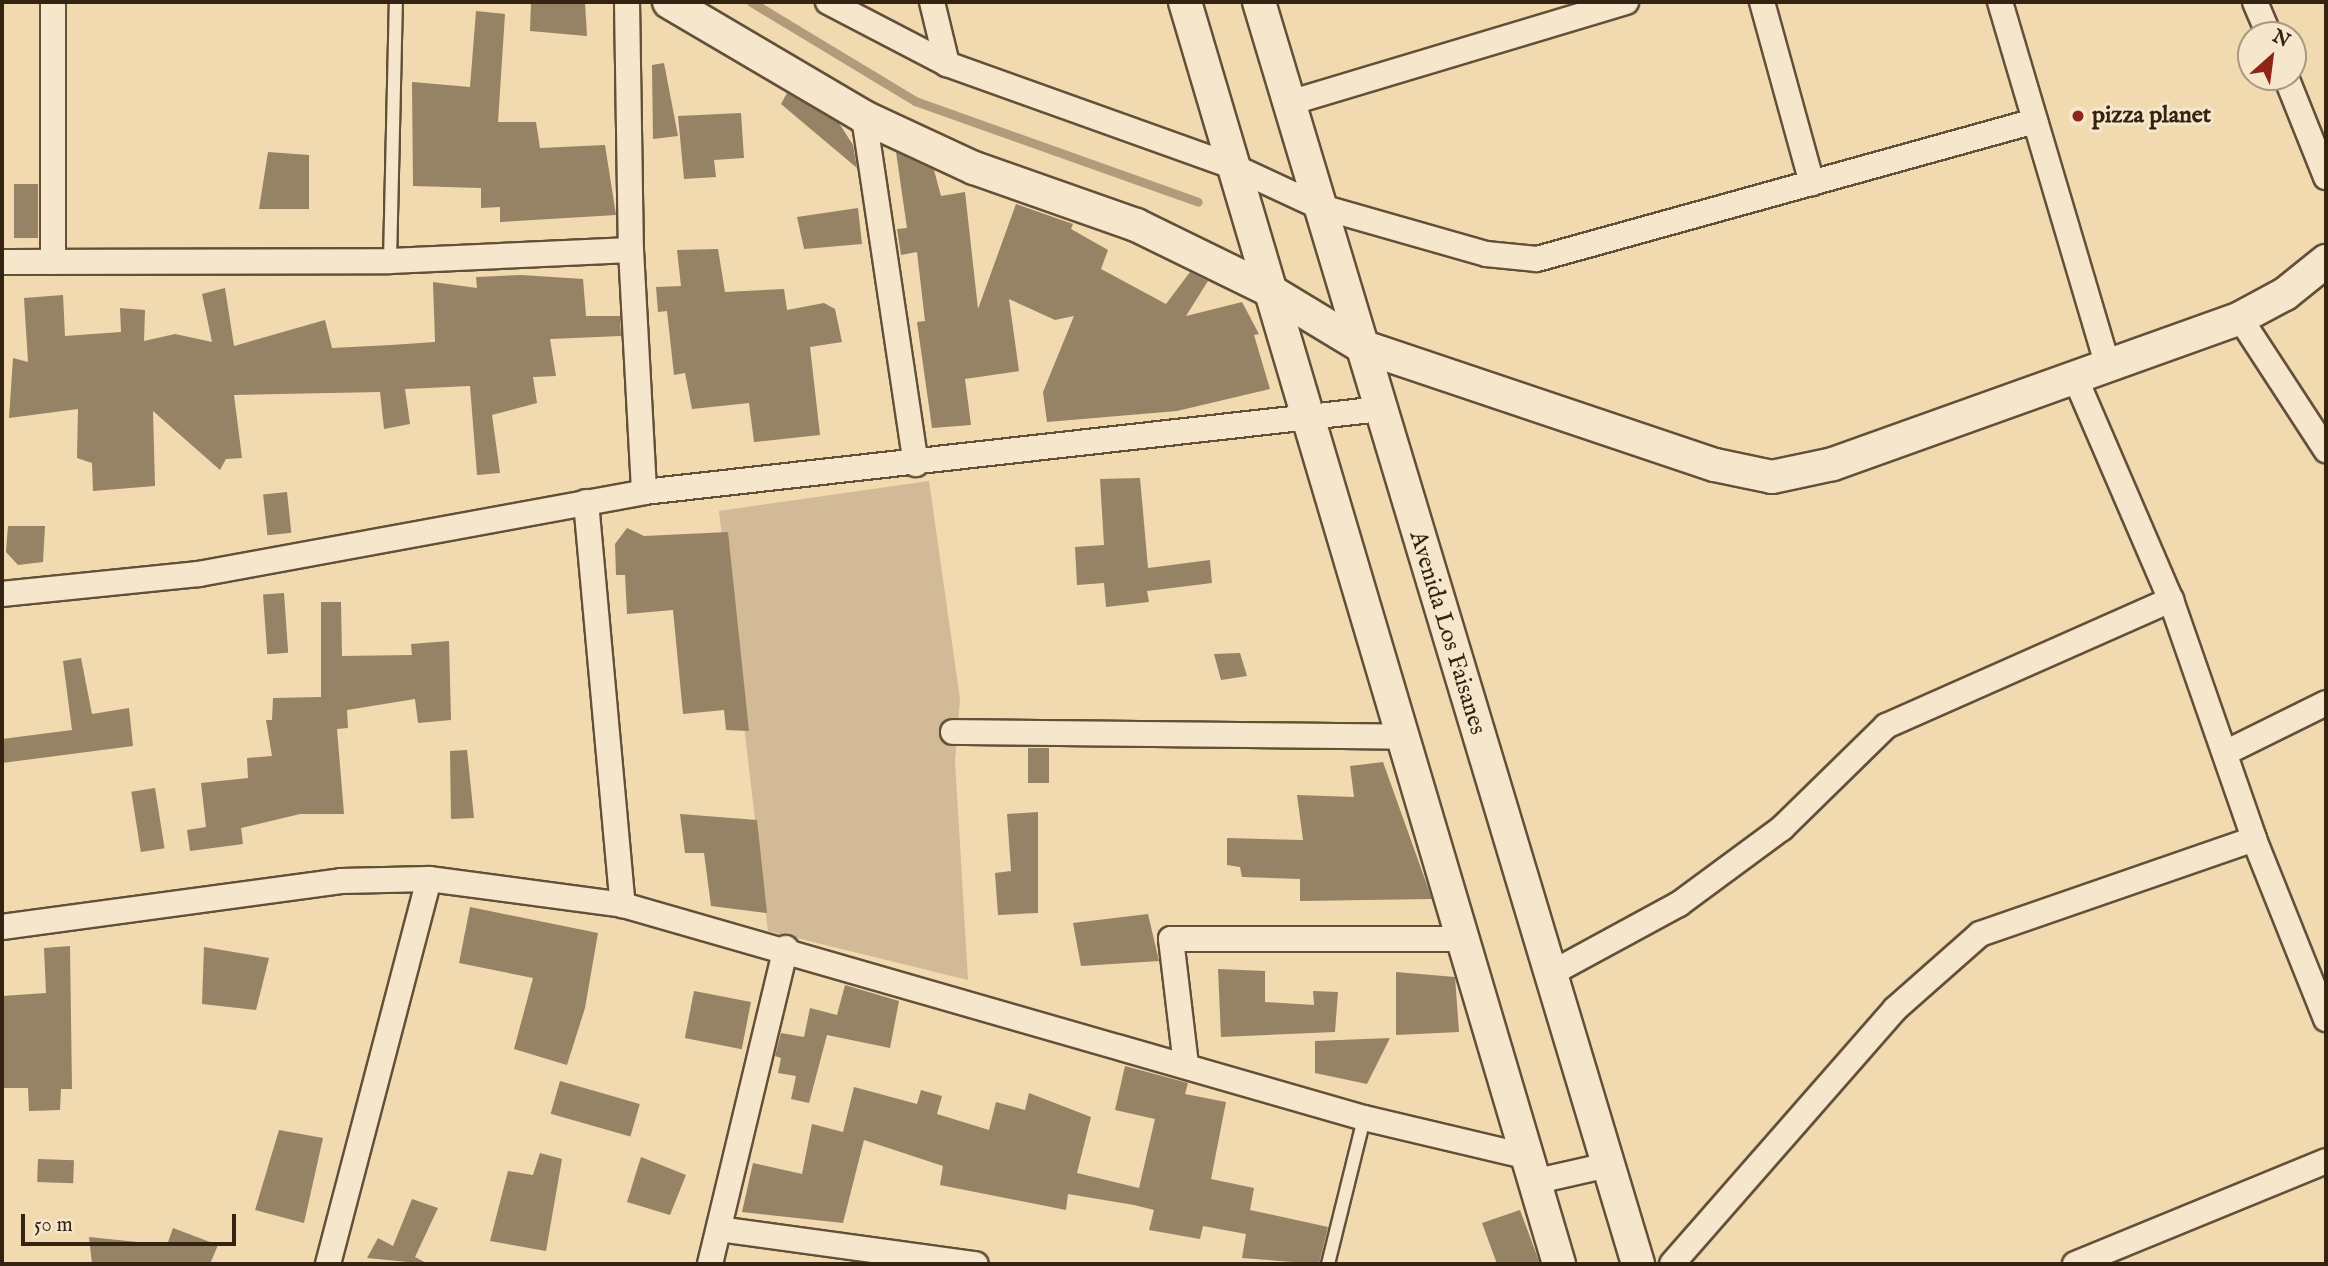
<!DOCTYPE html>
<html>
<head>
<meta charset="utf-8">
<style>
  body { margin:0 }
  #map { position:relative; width:2328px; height:1266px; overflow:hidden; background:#f1d9b0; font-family:"IM FELL English",serif }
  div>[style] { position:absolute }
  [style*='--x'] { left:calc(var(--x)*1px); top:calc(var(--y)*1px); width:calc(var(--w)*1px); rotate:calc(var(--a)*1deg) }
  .green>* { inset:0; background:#d1ba95 }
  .stream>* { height:9px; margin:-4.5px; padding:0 4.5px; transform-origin:4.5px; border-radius:4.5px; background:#b19b7a }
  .building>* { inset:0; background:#968264; transform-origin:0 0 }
  .roads { filter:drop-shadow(2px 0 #635039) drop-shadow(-2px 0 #635039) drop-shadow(0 2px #635039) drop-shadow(0 -2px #635039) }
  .service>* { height:12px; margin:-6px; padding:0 6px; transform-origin:6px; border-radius:6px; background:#f6e6cc }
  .minor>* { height:24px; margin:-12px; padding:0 12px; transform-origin:12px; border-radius:12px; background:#f6e6cc }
  .tertiary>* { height:32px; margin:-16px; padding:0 16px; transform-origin:16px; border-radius:16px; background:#f6e6cc }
  .dots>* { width:19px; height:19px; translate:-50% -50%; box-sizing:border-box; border:4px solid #f6e6cc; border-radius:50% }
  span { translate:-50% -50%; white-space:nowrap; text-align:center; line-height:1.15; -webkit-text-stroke:6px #f6e6cc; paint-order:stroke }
  .poi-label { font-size:24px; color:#342311; font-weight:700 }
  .left { translate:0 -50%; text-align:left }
  .street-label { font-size:24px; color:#342311 }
  .frame { position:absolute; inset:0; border:4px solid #342311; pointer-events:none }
  .north { position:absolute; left:2237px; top:21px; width:70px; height:70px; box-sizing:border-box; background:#f6e6cc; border:2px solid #a89881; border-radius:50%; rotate:28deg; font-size:19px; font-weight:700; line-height:28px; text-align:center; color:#342311 }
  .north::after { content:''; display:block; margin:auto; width:24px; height:32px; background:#8f2418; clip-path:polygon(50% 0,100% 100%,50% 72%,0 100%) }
  .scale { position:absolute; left:21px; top:1214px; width:215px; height:32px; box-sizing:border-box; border:4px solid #342311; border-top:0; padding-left:9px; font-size:21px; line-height:24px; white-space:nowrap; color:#342311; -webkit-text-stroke:5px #f6e6cc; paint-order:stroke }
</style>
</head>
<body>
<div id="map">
  <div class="green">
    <div style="clip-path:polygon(929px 481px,960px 699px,955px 761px,968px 980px,768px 931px,719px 511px)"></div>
  </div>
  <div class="stream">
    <div style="--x:751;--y:2;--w:192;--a:31.1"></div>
    <div style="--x:915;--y:101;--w:300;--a:19.6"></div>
  </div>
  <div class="building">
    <div style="clip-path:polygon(531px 2px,585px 2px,587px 36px,530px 31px)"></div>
    <div style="clip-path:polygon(476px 11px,505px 14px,498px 122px,536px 122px,540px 148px,605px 145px,616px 215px,500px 222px,500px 207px,481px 208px,481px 188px,413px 186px,412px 82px,470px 87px)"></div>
    <div style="clip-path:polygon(664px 63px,678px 136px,653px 139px,652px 65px)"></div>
    <div style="clip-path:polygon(787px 93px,839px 123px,853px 145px,857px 168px,781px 104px)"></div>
    <div style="clip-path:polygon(741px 113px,744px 158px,714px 160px,716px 177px,684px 179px,678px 116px)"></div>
    <div style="clip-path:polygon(268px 152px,309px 155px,309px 209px,259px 209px)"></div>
    <div style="clip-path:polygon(896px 152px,934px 170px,941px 196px,965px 192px,978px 309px,1016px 204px,1073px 224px,1071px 229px,1108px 250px,1101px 269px,1166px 304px,1190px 272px,1208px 281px,1186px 316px,1242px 302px,1259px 334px,1254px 335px,1270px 389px,1177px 411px,1047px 422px,1043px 392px,1074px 316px,1055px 320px,1009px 299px,1019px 371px,965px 379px,971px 425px,932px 428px,917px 322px,925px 321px,917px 252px,901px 255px,897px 229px,907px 228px)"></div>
    <div style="left:14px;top:184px;width:24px;height:54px"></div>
    <div style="clip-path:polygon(858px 208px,862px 244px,804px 249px,797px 217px)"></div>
    <div style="clip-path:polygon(718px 249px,725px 292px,784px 289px,787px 310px,824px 303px,835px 309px,842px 342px,810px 347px,820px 435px,754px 442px,749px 403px,692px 409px,685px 373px,674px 375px,667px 311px,658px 312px,656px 287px,681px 286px,677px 250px)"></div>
    <div style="clip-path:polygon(521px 275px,583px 279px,586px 316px,620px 316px,621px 336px,550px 339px,556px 376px,533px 377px,537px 403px,492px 415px,500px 473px,477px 475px,470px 386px,405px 389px,410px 424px,384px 429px,380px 392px,234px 395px,242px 458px,226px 459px,220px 470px,153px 411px,155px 486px,93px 491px,92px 463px,77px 458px,78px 409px,9px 418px,13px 358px,28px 362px,24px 298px,63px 295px,65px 336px,121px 332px,120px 308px,145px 310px,144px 341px,175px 334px,212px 342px,202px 294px,225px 288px,234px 346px,325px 320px,332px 348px,391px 345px,435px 342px,433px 282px,477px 288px,476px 277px)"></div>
    <div style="clip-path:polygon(1140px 478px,1148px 568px,1210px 560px,1212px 583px,1147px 591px,1149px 602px,1106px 607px,1104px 583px,1077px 585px,1075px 547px,1104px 545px,1100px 479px)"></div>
    <div style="left:287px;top:492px;width:41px;height:24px;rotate:84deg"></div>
    <div style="clip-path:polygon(8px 526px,45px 526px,43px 562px,18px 565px,6px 552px)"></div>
    <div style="clip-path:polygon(627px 528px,644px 536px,728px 532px,749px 731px,726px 730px,724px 710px,683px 714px,673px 610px,627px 614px,625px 575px,616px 575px,615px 544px)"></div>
    <div style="left:284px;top:593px;width:60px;height:21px;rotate:86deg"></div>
    <div style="clip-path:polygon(321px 602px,341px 602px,342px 656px,412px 655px,411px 644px,449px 641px,451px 720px,418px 723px,415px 699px,347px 710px,348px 728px,337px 729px,344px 814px,300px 814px,241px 828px,243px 844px,190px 851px,187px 830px,206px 827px,201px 783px,248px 778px,247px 758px,272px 756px,266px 720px,272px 720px,273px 698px,321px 697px)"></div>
    <div style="clip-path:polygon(1240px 653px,1247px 676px,1221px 680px,1214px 654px)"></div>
    <div style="clip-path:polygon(81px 658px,92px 714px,129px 708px,133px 746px,2px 763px,2px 739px,72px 730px,63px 661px)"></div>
    <div style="left:1028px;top:748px;width:21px;height:35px"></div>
    <div style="clip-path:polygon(467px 750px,474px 818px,451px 819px,450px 751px)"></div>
    <div style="clip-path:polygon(1383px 762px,1432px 899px,1300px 901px,1300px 879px,1242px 877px,1240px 867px,1227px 865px,1227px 838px,1303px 840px,1297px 795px,1354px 797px,1350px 766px)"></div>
    <div style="left:155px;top:788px;width:61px;height:24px;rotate:81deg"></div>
    <div style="clip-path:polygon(1038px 812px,1038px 913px,998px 915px,995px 873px,1011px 871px,1007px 814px)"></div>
    <div style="clip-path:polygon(680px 814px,757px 820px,767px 913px,711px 906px,704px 853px,685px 853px)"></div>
    <div style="clip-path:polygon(470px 907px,598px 933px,585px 1008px,567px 1065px,514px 1049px,533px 978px,459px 963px)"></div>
    <div style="clip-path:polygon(1148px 914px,1159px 961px,1081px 966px,1073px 923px)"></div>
    <div style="clip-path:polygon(70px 946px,72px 1089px,61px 1089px,60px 1110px,29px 1111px,28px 1088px,2px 1088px,2px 996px,46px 993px,44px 948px)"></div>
    <div style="clip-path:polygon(204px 947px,269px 958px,256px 1010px,202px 1004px)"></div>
    <div style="clip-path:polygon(1218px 969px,1265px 971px,1265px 1002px,1314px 1005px,1313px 991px,1338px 992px,1335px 1032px,1221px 1037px)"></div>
    <div style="clip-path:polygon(1396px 972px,1455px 977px,1459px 1032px,1396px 1035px)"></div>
    <div style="clip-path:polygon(845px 985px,899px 1001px,890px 1048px,827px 1035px,809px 1103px,791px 1099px,796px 1076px,778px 1073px,781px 1058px,775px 1056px,781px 1033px,804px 1037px,810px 1008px,837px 1015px)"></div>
    <div style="left:694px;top:991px;width:58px;height:48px;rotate:11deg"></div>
    <div style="clip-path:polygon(1390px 1038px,1367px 1084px,1315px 1073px,1315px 1041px)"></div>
    <div style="clip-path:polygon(1125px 1066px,1188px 1083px,1185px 1094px,1226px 1102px,1211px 1179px,1254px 1188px,1250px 1210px,1328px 1227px,1319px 1264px,1242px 1258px,1246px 1234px,1203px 1226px,1200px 1239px,1149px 1230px,1154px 1210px,1134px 1205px,1068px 1194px,1066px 1210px,940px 1185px,943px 1166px,864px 1140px,843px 1223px,742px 1212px,753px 1163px,802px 1174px,812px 1124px,843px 1132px,854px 1087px,917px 1104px,921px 1090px,942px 1096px,937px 1114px,989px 1130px,996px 1102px,1025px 1110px,1029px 1093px,1091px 1117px,1077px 1173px,1139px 1188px,1155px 1119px,1115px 1110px)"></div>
    <div style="left:560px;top:1081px;width:83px;height:34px;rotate:16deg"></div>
    <div style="clip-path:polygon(279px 1130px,323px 1138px,304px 1223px,255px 1210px)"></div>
    <div style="clip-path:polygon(540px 1153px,562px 1159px,546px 1251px,490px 1241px,508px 1171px,533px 1175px)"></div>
    <div style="clip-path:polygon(641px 1157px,686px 1175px,670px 1215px,627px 1202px)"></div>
    <div style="left:38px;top:1159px;width:36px;height:23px;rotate:2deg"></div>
    <div style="clip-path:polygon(412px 1199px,438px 1208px,415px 1257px,428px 1264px,367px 1258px,378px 1238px,393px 1246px)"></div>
    <div style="clip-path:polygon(1520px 1210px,1540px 1264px,1497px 1264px,1482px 1223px)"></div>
    <div style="clip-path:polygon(173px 1228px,218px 1245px,210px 1264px,92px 1264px,89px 1237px,167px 1245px)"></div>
  </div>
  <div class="roads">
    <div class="service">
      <div style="--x:390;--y:261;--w:259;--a:-88.7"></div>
      <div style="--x:1328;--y:1264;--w:150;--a:-76.1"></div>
    </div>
    <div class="minor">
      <div style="--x:627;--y:2;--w:248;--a:89.1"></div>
      <div style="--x:631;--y:250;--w:242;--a:86.9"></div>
      <div style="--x:828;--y:2;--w:134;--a:27.5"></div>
      <div style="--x:947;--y:64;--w:303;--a:19.7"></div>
      <div style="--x:1232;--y:166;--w:95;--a:24.9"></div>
      <div style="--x:1318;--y:206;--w:175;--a:15.9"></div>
      <div style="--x:1486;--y:254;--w:51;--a:5.6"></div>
      <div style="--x:1537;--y:259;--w:517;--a:-15.49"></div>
      <div style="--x:932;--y:2;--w:64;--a:76.4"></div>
      <div style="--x:1762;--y:2;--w:188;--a:74.6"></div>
      <div style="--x:2000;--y:2;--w:377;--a:73.5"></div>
      <div style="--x:2255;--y:2;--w:36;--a:67"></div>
      <div style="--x:2286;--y:77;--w:108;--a:68.2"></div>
      <div style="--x:1289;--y:103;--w:352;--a:-16.7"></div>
      <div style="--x:864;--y:117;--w:351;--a:81.5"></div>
      <div style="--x:2;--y:262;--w:388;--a:-0.1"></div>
      <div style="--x:390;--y:261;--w:241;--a:-2.6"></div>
      <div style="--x:53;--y:262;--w:260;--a:-90"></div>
      <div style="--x:2240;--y:318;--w:158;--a:56.9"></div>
      <div style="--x:2074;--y:375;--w:245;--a:66.7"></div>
      <div style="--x:2171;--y:600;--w:253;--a:70.8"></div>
      <div style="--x:2254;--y:839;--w:194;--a:68.2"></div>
      <div style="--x:586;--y:502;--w:405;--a:84.8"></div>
      <div style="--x:2;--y:594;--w:198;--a:-5.8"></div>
      <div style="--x:199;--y:574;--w:452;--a:-10.4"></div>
      <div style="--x:644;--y:492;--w:741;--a:-6.43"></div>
      <div style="--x:953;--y:732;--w:447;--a:0.6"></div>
      <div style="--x:2227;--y:752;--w:110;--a:-26.3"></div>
      <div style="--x:2;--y:927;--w:342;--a:-7.7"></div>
      <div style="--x:341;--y:881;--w:88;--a:-1.3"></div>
      <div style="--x:429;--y:879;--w:196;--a:7.6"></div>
      <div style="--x:623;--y:905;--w:771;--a:16.04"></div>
      <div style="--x:1364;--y:1118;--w:165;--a:13.3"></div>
      <div style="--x:1550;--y:974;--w:147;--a:-28.5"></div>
      <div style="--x:1679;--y:904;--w:128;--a:-36.4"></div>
      <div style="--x:1782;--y:828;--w:146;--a:-44.4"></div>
      <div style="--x:1886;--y:726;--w:312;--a:-23.9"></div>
      <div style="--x:1186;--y:1065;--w:127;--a:-96.8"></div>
      <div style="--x:1171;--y:939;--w:289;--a:0"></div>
      <div style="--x:1533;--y:1182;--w:77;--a:-12.8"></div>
      <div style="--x:719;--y:1229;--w:259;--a:7.8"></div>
      <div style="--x:328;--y:1264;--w:398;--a:-75.3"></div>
      <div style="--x:710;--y:1264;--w:325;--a:-76.5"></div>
      <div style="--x:1672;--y:1264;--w:339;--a:-48.8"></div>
      <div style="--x:1895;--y:1009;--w:113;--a:-41.4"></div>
      <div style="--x:1980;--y:934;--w:290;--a:-19.1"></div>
      <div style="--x:2075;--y:1264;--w:271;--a:-22.3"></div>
    </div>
    <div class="tertiary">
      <div style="--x:669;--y:2;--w:226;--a:30.5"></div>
      <div style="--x:864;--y:117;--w:121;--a:24.9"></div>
      <div style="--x:974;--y:168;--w:172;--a:19.4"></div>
      <div style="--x:1136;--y:225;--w:146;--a:26"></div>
      <div style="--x:1267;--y:289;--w:110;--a:31.2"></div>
      <div style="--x:1361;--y:346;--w:373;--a:18.6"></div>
      <div style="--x:1715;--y:465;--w:58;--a:11.9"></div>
      <div style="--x:1772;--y:477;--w:62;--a:-12"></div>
      <div style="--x:1833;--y:464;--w:432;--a:-19.7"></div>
      <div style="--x:2240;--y:318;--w:51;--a:-28.1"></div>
      <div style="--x:2285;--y:294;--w:53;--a:-38.8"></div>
      <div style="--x:1185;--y:2;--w:1316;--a:73.49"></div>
      <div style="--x:1259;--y:2;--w:1318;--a:73.28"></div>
    </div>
  </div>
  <div class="dots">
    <div style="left:2078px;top:116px;background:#8f2418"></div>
  </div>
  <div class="poi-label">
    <span class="left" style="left:2092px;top:116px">pizza planet</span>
  </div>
  <div class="street-label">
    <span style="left:1447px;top:633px;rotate:73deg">Avenida Los Faisanes</span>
  </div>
  <div class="frame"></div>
  <div class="north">N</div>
  <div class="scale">50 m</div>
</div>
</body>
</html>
